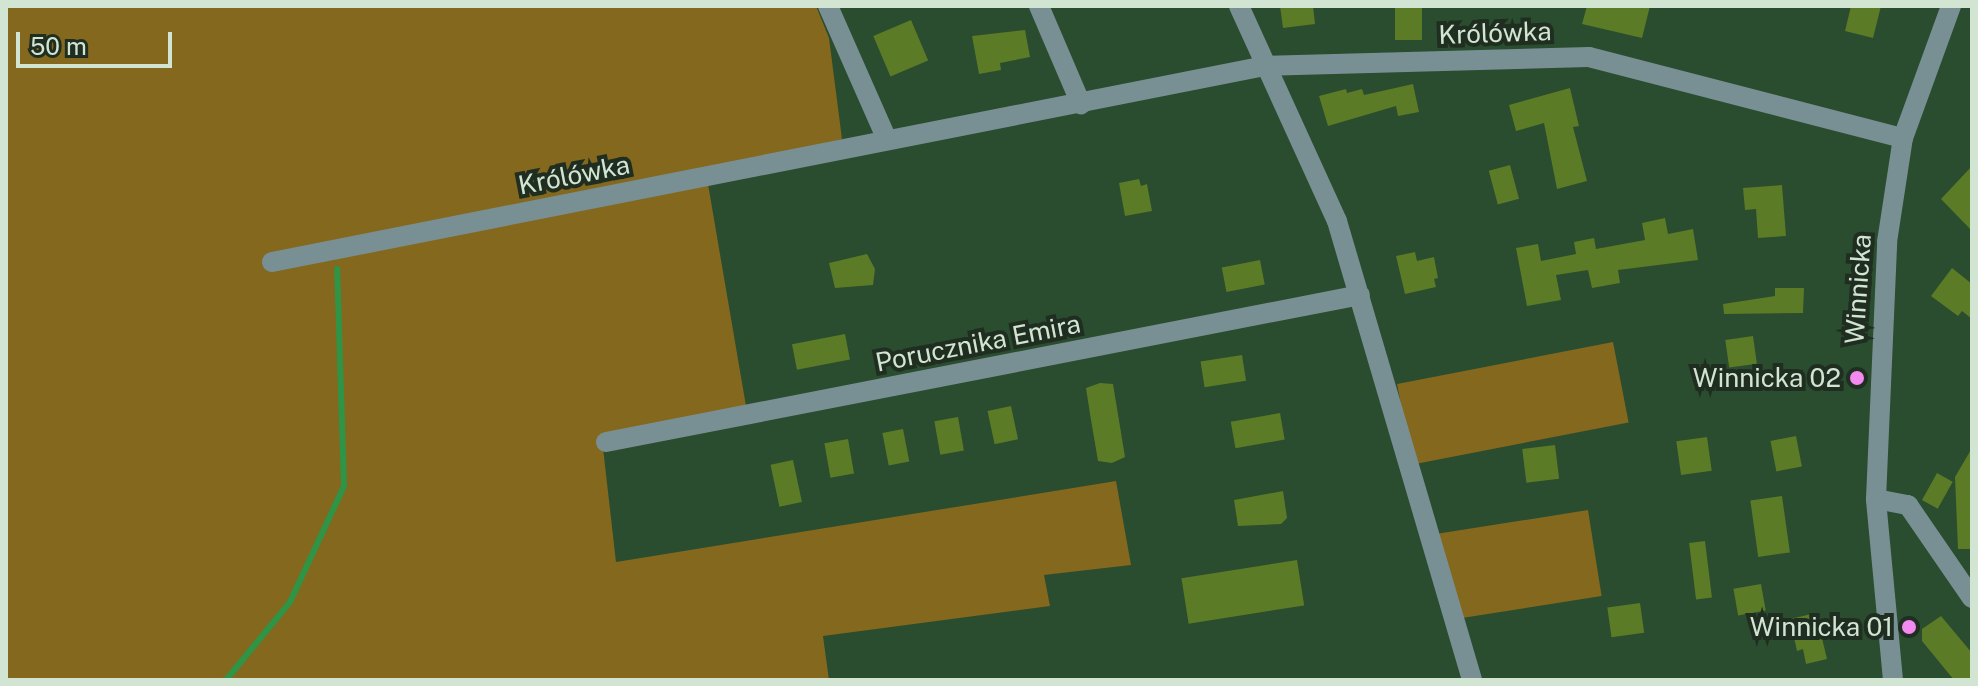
<!DOCTYPE html>
<html>
<head>
<meta charset="utf-8">
<style>
  body { margin:0 }
  #map { position:relative; width:1978px; height:686px; overflow:hidden; background:#2a4c2f; font-family:"Public Sans",sans-serif }
  div>[style] { position:absolute }
  [style*='--x'] { left:calc(var(--x)*1px); top:calc(var(--y)*1px); width:calc(var(--w)*1px); rotate:calc(var(--a)*1deg) }
  .green>* { inset:0; background:#83681e; transform-origin:0 0 }
  .stream>* { height:6px; margin:-3px; padding:0 3px; transform-origin:3px; border-radius:3px; background:#2f9446 }
  .building>* { inset:0; background:#5b7b26; transform-origin:0 0 }
  .minor>* { height:20px; margin:-10px; padding:0 10px; transform-origin:10px; border-radius:10px; background:#789094 }
  .dots>* { width:22px; height:22px; translate:-50% -50%; box-sizing:border-box; border:4px solid #1f2e20; border-radius:50% }
  span { translate:-50% -50%; white-space:nowrap; text-align:center; line-height:1.15; -webkit-text-stroke:8px #1f2e20; paint-order:stroke }
  .street-label { font-size:26px; color:#d2e5d3 }
  .poi-label { font-size:26px; color:#d2e5d3 }
  .right { translate:-100% -50%; text-align:right }
  .frame { position:absolute; inset:0; border:8px solid #d2e5d3; pointer-events:none }
  .scale { position:absolute; left:16px; top:32px; width:156px; height:36px; box-sizing:border-box; border:4px solid #d2e5d3; border-top:0; padding-left:10px; font-size:24px; line-height:28px; white-space:nowrap; color:#d2e5d3; -webkit-text-stroke:6px #1f2e20; paint-order:stroke }
</style>
</head>
<body>
<div id="map">
  <div class="green">
    <div style="clip-path:polygon(6px 6px,816px 6px,829px 38px,842px 139px,708px 184px,746px 406px,602px 439px,616px 562px,1116px 481px,1131px 565px,1044px 575px,1050px 606px,823px 636px,829px 680px,6px 680px)"></div>
    <div style="left:1613px;top:342px;width:82px;height:220px;rotate:79deg"></div>
    <div style="left:1588px;top:510px;width:87px;height:151px;rotate:81deg"></div>
  </div>
  <div class="stream">
    <div style="--x:226;--y:680;--w:101;--a:-50.6"></div>
    <div style="--x:290;--y:602;--w:128;--a:-65"></div>
    <div style="--x:344;--y:486;--w:217;--a:-91.8"></div>
  </div>
  <div class="building">
    <div style="clip-path:polygon(1280px 6px,1313px 6px,1315px 24px,1283px 28px)"></div>
    <div style="left:1395px;top:6px;width:27px;height:34px"></div>
    <div style="clip-path:polygon(1587px 6px,1650px 6px,1642px 38px,1582px 24px)"></div>
    <div style="clip-path:polygon(1851px 6px,1881px 6px,1873px 38px,1845px 31px)"></div>
    <div style="left:911px;top:20px;width:44px;height:41px;rotate:67deg"></div>
    <div style="clip-path:polygon(1025px 30px,1030px 57px,1000px 63px,1001px 70px,979px 74px,972px 36px)"></div>
    <div style="clip-path:polygon(1413px 84px,1419px 112px,1398px 116px,1396px 106px,1328px 126px,1319px 96px,1346px 89px,1347px 93px,1362px 89px,1364px 95px)"></div>
    <div style="clip-path:polygon(1570px 88px,1579px 126px,1573px 127px,1587px 181px,1557px 189px,1544px 123px,1516px 131px,1509px 105px)"></div>
    <div style="left:1510px;top:165px;width:35px;height:22px;rotate:75deg"></div>
    <div style="clip-path:polygon(1972px 166px,1972px 231px,1941px 199px)"></div>
    <div style="clip-path:polygon(1139px 179px,1141px 186px,1147px 184px,1152px 211px,1125px 216px,1119px 183px)"></div>
    <div style="clip-path:polygon(1782px 185px,1786px 236px,1758px 238px,1756px 209px,1745px 210px,1743px 188px)"></div>
    <div style="clip-path:polygon(1665px 218px,1668px 234px,1693px 229px,1698px 260px,1618px 270px,1620px 283px,1592px 288px,1588px 270px,1556px 275px,1561px 300px,1527px 306px,1516px 248px,1538px 244px,1541px 261px,1576px 254px,1574px 242px,1594px 238px,1596px 249px,1645px 240px,1642px 223px)"></div>
    <div style="clip-path:polygon(1415px 252px,1417px 261px,1434px 257px,1438px 278px,1434px 279px,1436px 287px,1405px 294px,1396px 256px)"></div>
    <div style="clip-path:polygon(867px 254px,875px 269px,873px 285px,835px 288px,829px 263px)"></div>
    <div style="left:1260px;top:260px;width:25px;height:39px;rotate:79deg"></div>
    <div style="clip-path:polygon(1952px 268px,1972px 284px,1972px 319px,1962px 311px,1958px 316px,1931px 296px)"></div>
    <div style="clip-path:polygon(1775px 288px,1804px 288px,1803px 313px,1724px 314px,1723px 304px,1775px 296px)"></div>
    <div style="left:845px;top:334px;width:26px;height:54px;rotate:79deg"></div>
    <div style="left:1753px;top:336px;width:28px;height:28px;rotate:82deg"></div>
    <div style="left:1242px;top:355px;width:26px;height:42px;rotate:81deg"></div>
    <div style="clip-path:polygon(1100px 383px,1113px 384px,1125px 457px,1112px 463px,1098px 461px,1090px 414px,1086px 388px)"></div>
    <div style="left:1011px;top:406px;width:34px;height:24px;rotate:78deg"></div>
    <div style="left:1280px;top:413px;width:27px;height:50px;rotate:80deg"></div>
    <div style="left:958px;top:417px;width:34px;height:24px;rotate:80deg"></div>
    <div style="left:903px;top:429px;width:33px;height:21px;rotate:79deg"></div>
    <div style="left:1796px;top:436px;width:31px;height:26px;rotate:79deg"></div>
    <div style="left:1707px;top:437px;width:34px;height:31px;rotate:82deg"></div>
    <div style="left:848px;top:439px;width:35px;height:24px;rotate:80deg"></div>
    <div style="left:1555px;top:445px;width:34px;height:33px;rotate:83deg"></div>
    <div style="clip-path:polygon(1972px 448px,1972px 549px,1958px 549px,1955px 477px)"></div>
    <div style="left:793px;top:460px;width:43px;height:23px;rotate:78deg"></div>
    <div style="left:1937px;top:473px;width:18px;height:31px;rotate:29deg"></div>
    <div style="clip-path:polygon(1283px 491px,1287px 518px,1281px 524px,1238px 526px,1234px 500px)"></div>
    <div style="left:1782px;top:496px;width:57px;height:32px;rotate:82deg"></div>
    <div style="left:1705px;top:541px;width:57px;height:16px;rotate:83deg"></div>
    <div style="left:1297px;top:560px;width:46px;height:117px;rotate:81deg"></div>
    <div style="left:1761px;top:584px;width:27px;height:28px;rotate:80deg"></div>
    <div style="left:1640px;top:603px;width:30px;height:33px;rotate:82deg"></div>
    <div style="clip-path:polygon(1816px 613px,1827px 659px,1806px 664px,1803px 649px,1797px 651px,1790px 619px)"></div>
    <div style="clip-path:polygon(1941px 616px,1972px 653px,1972px 680px,1954px 680px,1922px 641px,1922px 629px)"></div>
  </div>
  <div class="minor">
    <div style="--x:828;--y:6;--w:146;--a:66.2"></div>
    <div style="--x:1039;--y:6;--w:107;--a:66.8"></div>
    <div style="--x:1239;--y:6;--w:236;--a:65.5"></div>
    <div style="--x:1337;--y:221;--w:478;--a:73.6"></div>
    <div style="--x:272;--y:262;--w:1012;--a:-11.17"></div>
    <div style="--x:1265;--y:66;--w:324;--a:-1.6"></div>
    <div style="--x:1589;--y:57;--w:324;--a:14.5"></div>
    <div style="--x:606;--y:442;--w:768;--a:-11.03"></div>
    <div style="--x:1876;--y:499;--w:33;--a:11"></div>
    <div style="--x:1908;--y:505;--w:113;--a:55.5"></div>
    <div style="--x:1893;--y:680;--w:182;--a:-95.4"></div>
    <div style="--x:1876;--y:499;--w:257;--a:-87.5"></div>
    <div style="--x:1887;--y:242;--w:105;--a:-81.3"></div>
    <div style="--x:1903;--y:138;--w:140;--a:-70"></div>
  </div>
  <div class="dots">
    <div style="left:1857px;top:378px;background:#f38af1"></div>
    <div style="left:1909px;top:627px;background:#f38af1"></div>
  </div>
  <div class="street-label">
    <span style="left:1495px;top:33px;rotate:-2deg">Królówka</span>
    <span style="left:574px;top:175px;rotate:-11deg">Królówka</span>
    <span style="left:1858px;top:289px;rotate:-86deg">Winnicka</span>
    <span style="left:978px;top:343px;rotate:-11deg">Porucznika Emira</span>
  </div>
  <div class="poi-label">
    <span class="right" style="left:1841px;top:378px">Winnicka 02</span>
    <span class="right" style="left:1893px;top:627px">Winnicka 01</span>
  </div>
  <div class="frame"></div>
  <div class="scale">50 m</div>
</div>
</body>
</html>
